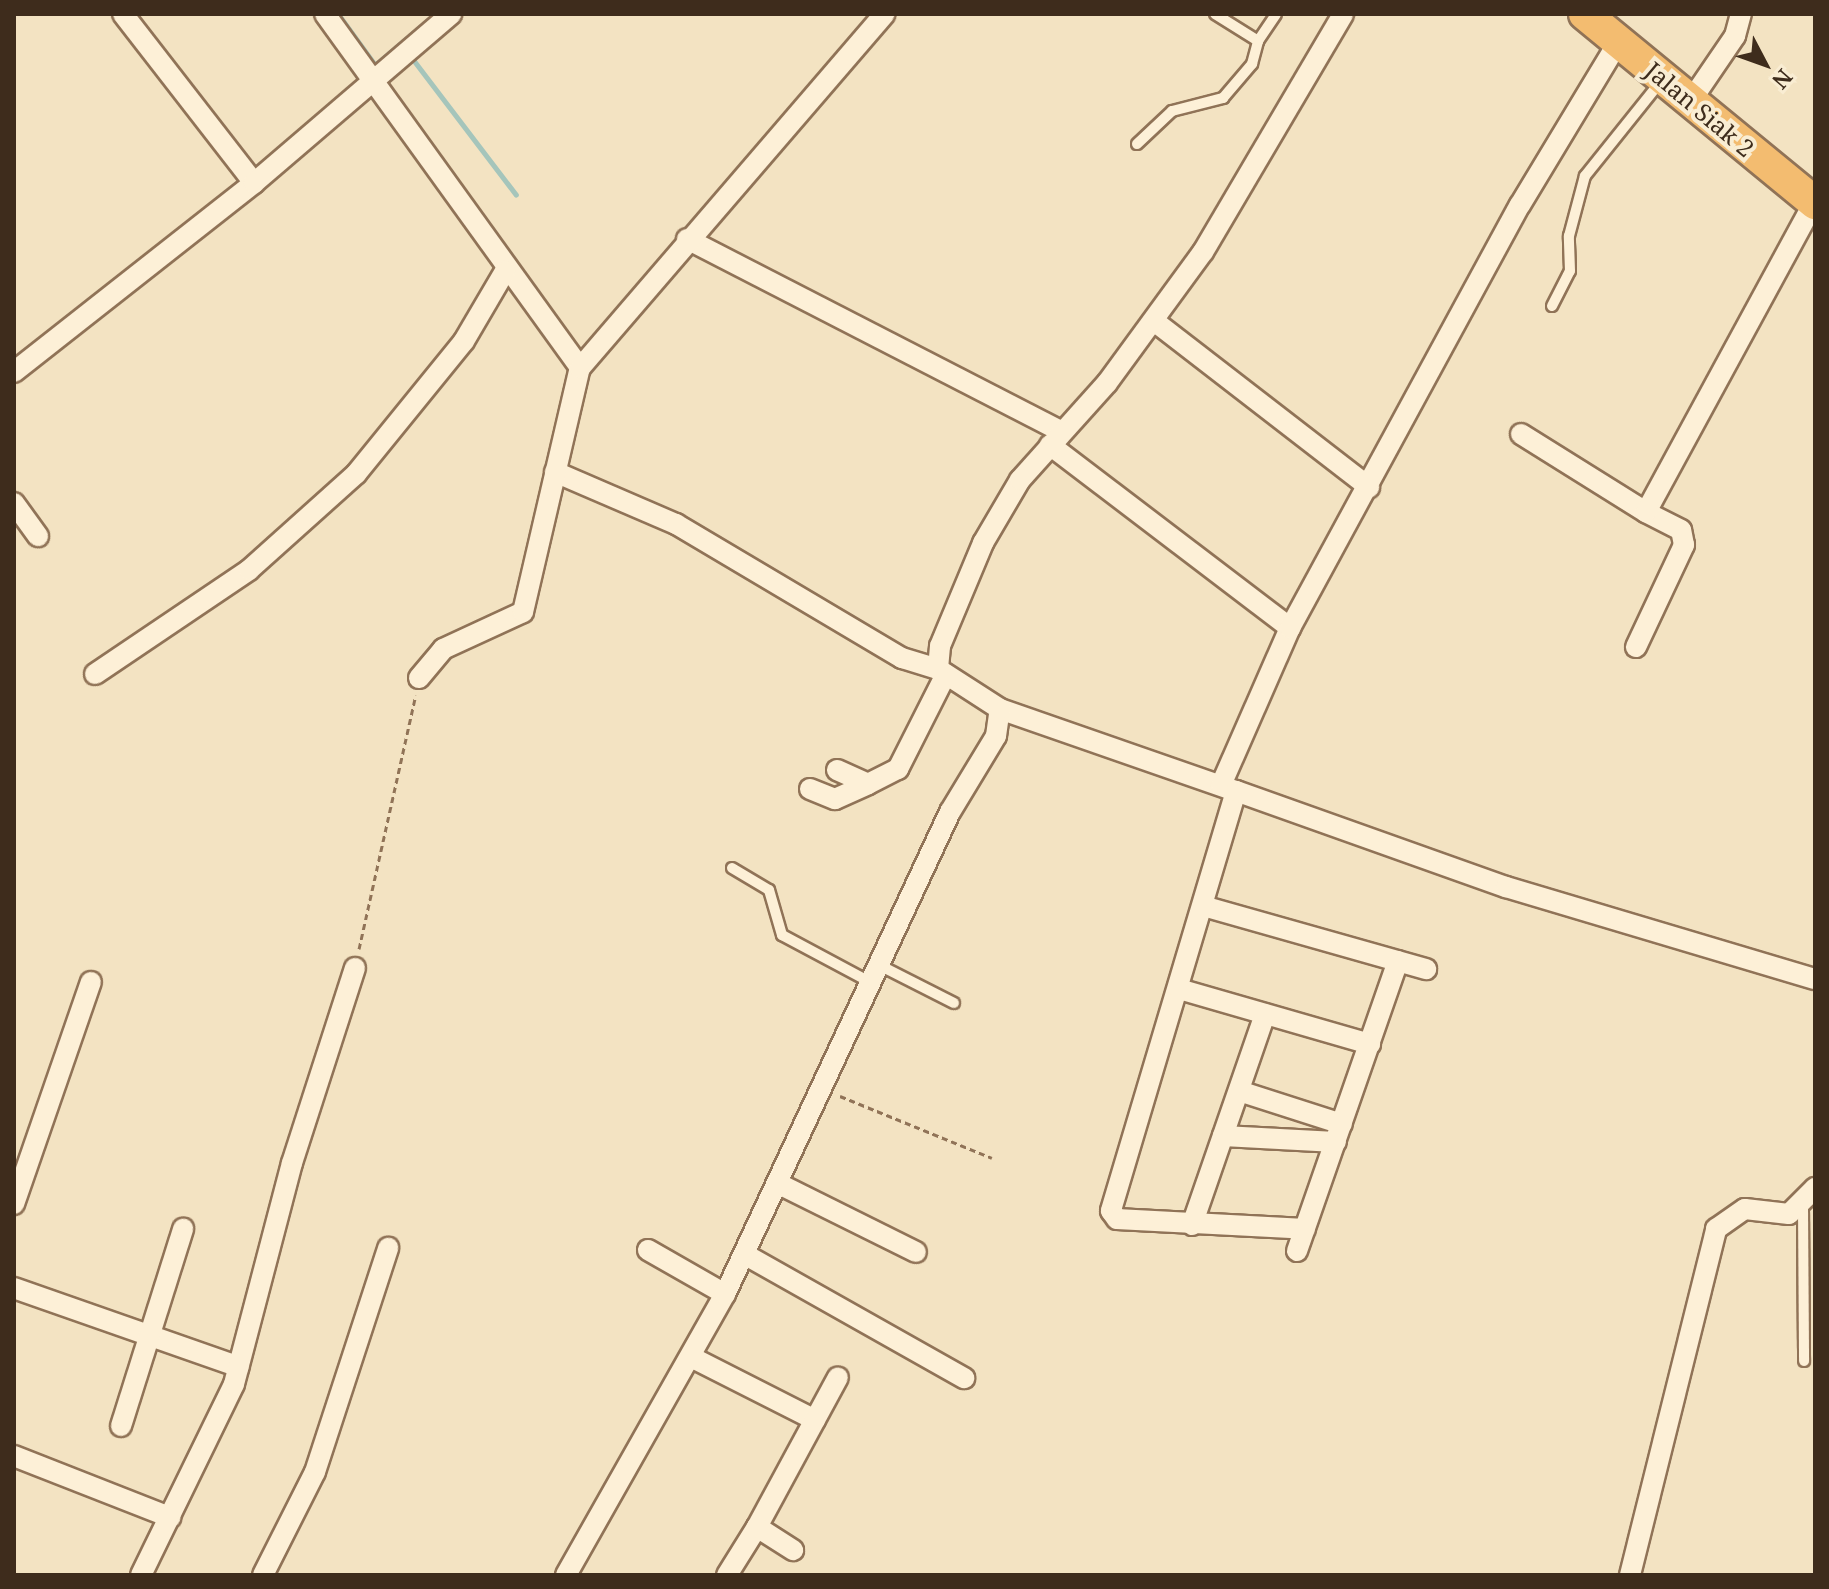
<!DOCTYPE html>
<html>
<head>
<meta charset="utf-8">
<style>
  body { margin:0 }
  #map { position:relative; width:1829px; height:1589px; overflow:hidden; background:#f3e3c2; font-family:"Noto Serif",serif }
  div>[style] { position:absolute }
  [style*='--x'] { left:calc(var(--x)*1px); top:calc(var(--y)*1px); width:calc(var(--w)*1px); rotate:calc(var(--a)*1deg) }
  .stream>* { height:5px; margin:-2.5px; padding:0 2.5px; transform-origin:2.5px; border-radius:2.5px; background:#a5c5bb }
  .path>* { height:3px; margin-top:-1.5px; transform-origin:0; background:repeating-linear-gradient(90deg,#907357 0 6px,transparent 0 10px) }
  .roads { filter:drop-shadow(2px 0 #907357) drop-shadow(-2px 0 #907357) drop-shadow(0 2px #907357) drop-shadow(0 -2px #907357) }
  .service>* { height:10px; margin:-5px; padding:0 5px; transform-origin:5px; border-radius:5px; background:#fdf0d7 }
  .minor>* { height:20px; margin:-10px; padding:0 10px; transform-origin:10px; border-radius:10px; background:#fdf0d7 }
  .trunk>* { height:32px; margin:-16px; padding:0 16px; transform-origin:16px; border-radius:16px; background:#f3bc70 }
  span { translate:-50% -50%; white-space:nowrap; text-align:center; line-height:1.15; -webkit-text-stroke:8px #f9edd3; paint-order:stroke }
  .street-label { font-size:24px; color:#3e2c1c }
  .frame { position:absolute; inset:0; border:16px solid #3e2c1c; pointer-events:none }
  .north { position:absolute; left:1725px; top:24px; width:80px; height:80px; -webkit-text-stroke:6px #f9edd3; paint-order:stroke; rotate:131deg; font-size:22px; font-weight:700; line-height:32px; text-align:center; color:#3e2c1c }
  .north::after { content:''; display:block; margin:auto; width:28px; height:36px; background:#3e2c1c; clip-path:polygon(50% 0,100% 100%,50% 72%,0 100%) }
</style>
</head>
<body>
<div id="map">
  <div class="stream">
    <div style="--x:338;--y:14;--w:63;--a:54"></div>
    <div style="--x:375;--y:65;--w:79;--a:-40.4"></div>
    <div style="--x:411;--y:57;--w:173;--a:52.7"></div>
  </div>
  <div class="path">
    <div style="--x:359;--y:949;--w:260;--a:-77.4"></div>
    <div style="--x:840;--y:1096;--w:164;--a:22.2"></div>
  </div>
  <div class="roads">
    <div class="service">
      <div style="--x:1215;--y:14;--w:51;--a:32.1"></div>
      <div style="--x:1258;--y:41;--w:32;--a:-56"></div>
      <div style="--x:1137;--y:144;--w:48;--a:-43.3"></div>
      <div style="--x:1172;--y:111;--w:53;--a:-14.3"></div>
      <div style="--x:1223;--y:98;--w:45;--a:-49.5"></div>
      <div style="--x:1252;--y:64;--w:24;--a:-75"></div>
      <div style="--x:1552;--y:306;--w:39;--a:-63"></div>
      <div style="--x:1570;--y:271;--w:35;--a:-92"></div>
      <div style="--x:1569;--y:236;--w:62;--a:-75.1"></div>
      <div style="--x:1585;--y:176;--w:123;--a:-51.3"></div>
      <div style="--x:732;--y:868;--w:43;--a:30.7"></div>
      <div style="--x:769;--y:890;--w:47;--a:73.9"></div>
      <div style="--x:782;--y:935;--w:100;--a:28.1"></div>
      <div style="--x:879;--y:965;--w:84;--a:26.9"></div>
      <div style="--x:1803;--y:1208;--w:153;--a:89.6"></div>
    </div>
    <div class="minor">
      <div style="--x:123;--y:14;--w:214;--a:52.2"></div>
      <div style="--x:325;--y:14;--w:436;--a:54.2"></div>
      <div style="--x:1690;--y:102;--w:80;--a:-55.7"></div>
      <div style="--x:1735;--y:36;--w:23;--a:-75"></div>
      <div style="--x:687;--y:239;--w:420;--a:27.2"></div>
      <div style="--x:1154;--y:321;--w:272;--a:37.7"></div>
      <div style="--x:14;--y:372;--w:305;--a:-38.2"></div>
      <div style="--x:254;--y:183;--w:260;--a:-40.6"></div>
      <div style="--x:1521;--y:434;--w:147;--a:32"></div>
      <div style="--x:1050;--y:445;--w:302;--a:37.3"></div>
      <div style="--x:555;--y:472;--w:132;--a:23.3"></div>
      <div style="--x:676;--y:524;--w:263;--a:30.7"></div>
      <div style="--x:902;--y:658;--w:38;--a:17"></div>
      <div style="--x:14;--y:503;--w:41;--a:54"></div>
      <div style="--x:1636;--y:647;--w:113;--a:-64.8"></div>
      <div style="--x:1684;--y:545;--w:15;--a:-101"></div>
      <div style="--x:1681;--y:530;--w:39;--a:-153"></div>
      <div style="--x:1646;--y:512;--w:352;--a:-61.5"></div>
      <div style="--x:95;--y:674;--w:186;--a:-34"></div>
      <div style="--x:249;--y:570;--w:144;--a:-41.9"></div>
      <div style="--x:356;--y:474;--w:171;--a:-50.9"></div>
      <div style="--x:464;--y:341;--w:81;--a:-59.6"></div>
      <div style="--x:419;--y:678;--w:38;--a:-50"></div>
      <div style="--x:443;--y:649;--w:88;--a:-24.8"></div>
      <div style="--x:523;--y:612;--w:251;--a:-76.9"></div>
      <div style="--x:580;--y:368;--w:467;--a:-49.3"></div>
      <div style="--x:1000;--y:709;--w:250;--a:19.2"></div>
      <div style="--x:1236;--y:791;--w:438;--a:106.6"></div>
      <div style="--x:1111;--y:1211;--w:10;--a:53"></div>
      <div style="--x:1117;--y:1219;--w:188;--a:3"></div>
      <div style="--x:837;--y:770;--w:34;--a:24"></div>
      <div style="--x:868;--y:784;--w:34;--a:-27"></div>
      <div style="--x:898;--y:769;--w:106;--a:-63.2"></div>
      <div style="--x:1221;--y:785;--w:171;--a:-66.3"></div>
      <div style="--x:1290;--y:628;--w:481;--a:-61.5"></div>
      <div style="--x:1520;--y:205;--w:192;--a:-58.9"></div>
      <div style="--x:810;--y:789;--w:27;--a:22"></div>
      <div style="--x:835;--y:799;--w:36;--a:-24"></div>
      <div style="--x:1236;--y:791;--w:287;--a:19.6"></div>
      <div style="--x:1506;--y:887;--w:322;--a:16.6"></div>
      <div style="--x:1203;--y:906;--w:232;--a:15.8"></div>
      <div style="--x:1179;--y:989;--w:199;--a:16.1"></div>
      <div style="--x:1239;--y:1091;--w:108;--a:17.8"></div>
      <div style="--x:1223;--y:1136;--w:113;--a:3"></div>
      <div style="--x:777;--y:1183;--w:155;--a:26.4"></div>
      <div style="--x:14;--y:1204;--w:235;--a:-70.9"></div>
      <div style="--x:1192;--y:1225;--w:223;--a:-70.9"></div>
      <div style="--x:648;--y:1250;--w:89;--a:29.7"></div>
      <div style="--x:1297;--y:1251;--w:307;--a:-70.8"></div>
      <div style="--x:744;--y:1254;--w:253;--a:29.4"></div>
      <div style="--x:14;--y:1288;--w:238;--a:19.3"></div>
      <div style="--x:691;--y:1357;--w:139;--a:26.9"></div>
      <div style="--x:121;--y:1426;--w:207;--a:-72.5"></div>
      <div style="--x:14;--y:1456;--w:168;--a:21.4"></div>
      <div style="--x:757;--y:1527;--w:170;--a:-61.6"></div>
      <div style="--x:141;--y:1575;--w:212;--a:-64"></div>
      <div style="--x:234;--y:1384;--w:228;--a:-75.3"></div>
      <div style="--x:292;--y:1163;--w:205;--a:-72.1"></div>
      <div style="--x:263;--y:1575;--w:115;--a:-63.2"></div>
      <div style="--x:315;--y:1472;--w:236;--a:-71.9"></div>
      <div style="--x:566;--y:1575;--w:323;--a:-60.5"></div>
      <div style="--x:725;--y:1294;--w:532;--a:-64.98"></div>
      <div style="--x:950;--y:812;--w:89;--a:-58.8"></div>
      <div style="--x:996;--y:736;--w:27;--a:-82"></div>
      <div style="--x:1000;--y:709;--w:74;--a:-147.2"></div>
      <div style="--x:938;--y:669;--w:23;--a:-85"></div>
      <div style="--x:940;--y:646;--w:112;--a:-67.3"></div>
      <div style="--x:983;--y:543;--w:73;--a:-59.6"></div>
      <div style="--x:1020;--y:480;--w:130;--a:-48.1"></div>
      <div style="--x:1107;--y:383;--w:162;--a:-53.8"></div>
      <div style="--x:1203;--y:252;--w:276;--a:-59.5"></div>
      <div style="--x:727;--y:1575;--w:57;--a:-58"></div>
      <div style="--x:757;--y:1527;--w:43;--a:32.6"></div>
      <div style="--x:1630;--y:1575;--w:357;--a:-76"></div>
      <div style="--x:1716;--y:1229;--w:35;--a:-35"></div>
      <div style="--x:1745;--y:1209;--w:44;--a:6.5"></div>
      <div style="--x:1789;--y:1214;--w:37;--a:-45"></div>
    </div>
    <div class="trunk">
      <div style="--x:1585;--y:14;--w:298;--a:39.4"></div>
    </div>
  </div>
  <div class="street-label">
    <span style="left:1700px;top:109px;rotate:40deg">Jalan Siak 2</span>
  </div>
  <div class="frame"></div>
  <div class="north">N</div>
</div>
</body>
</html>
